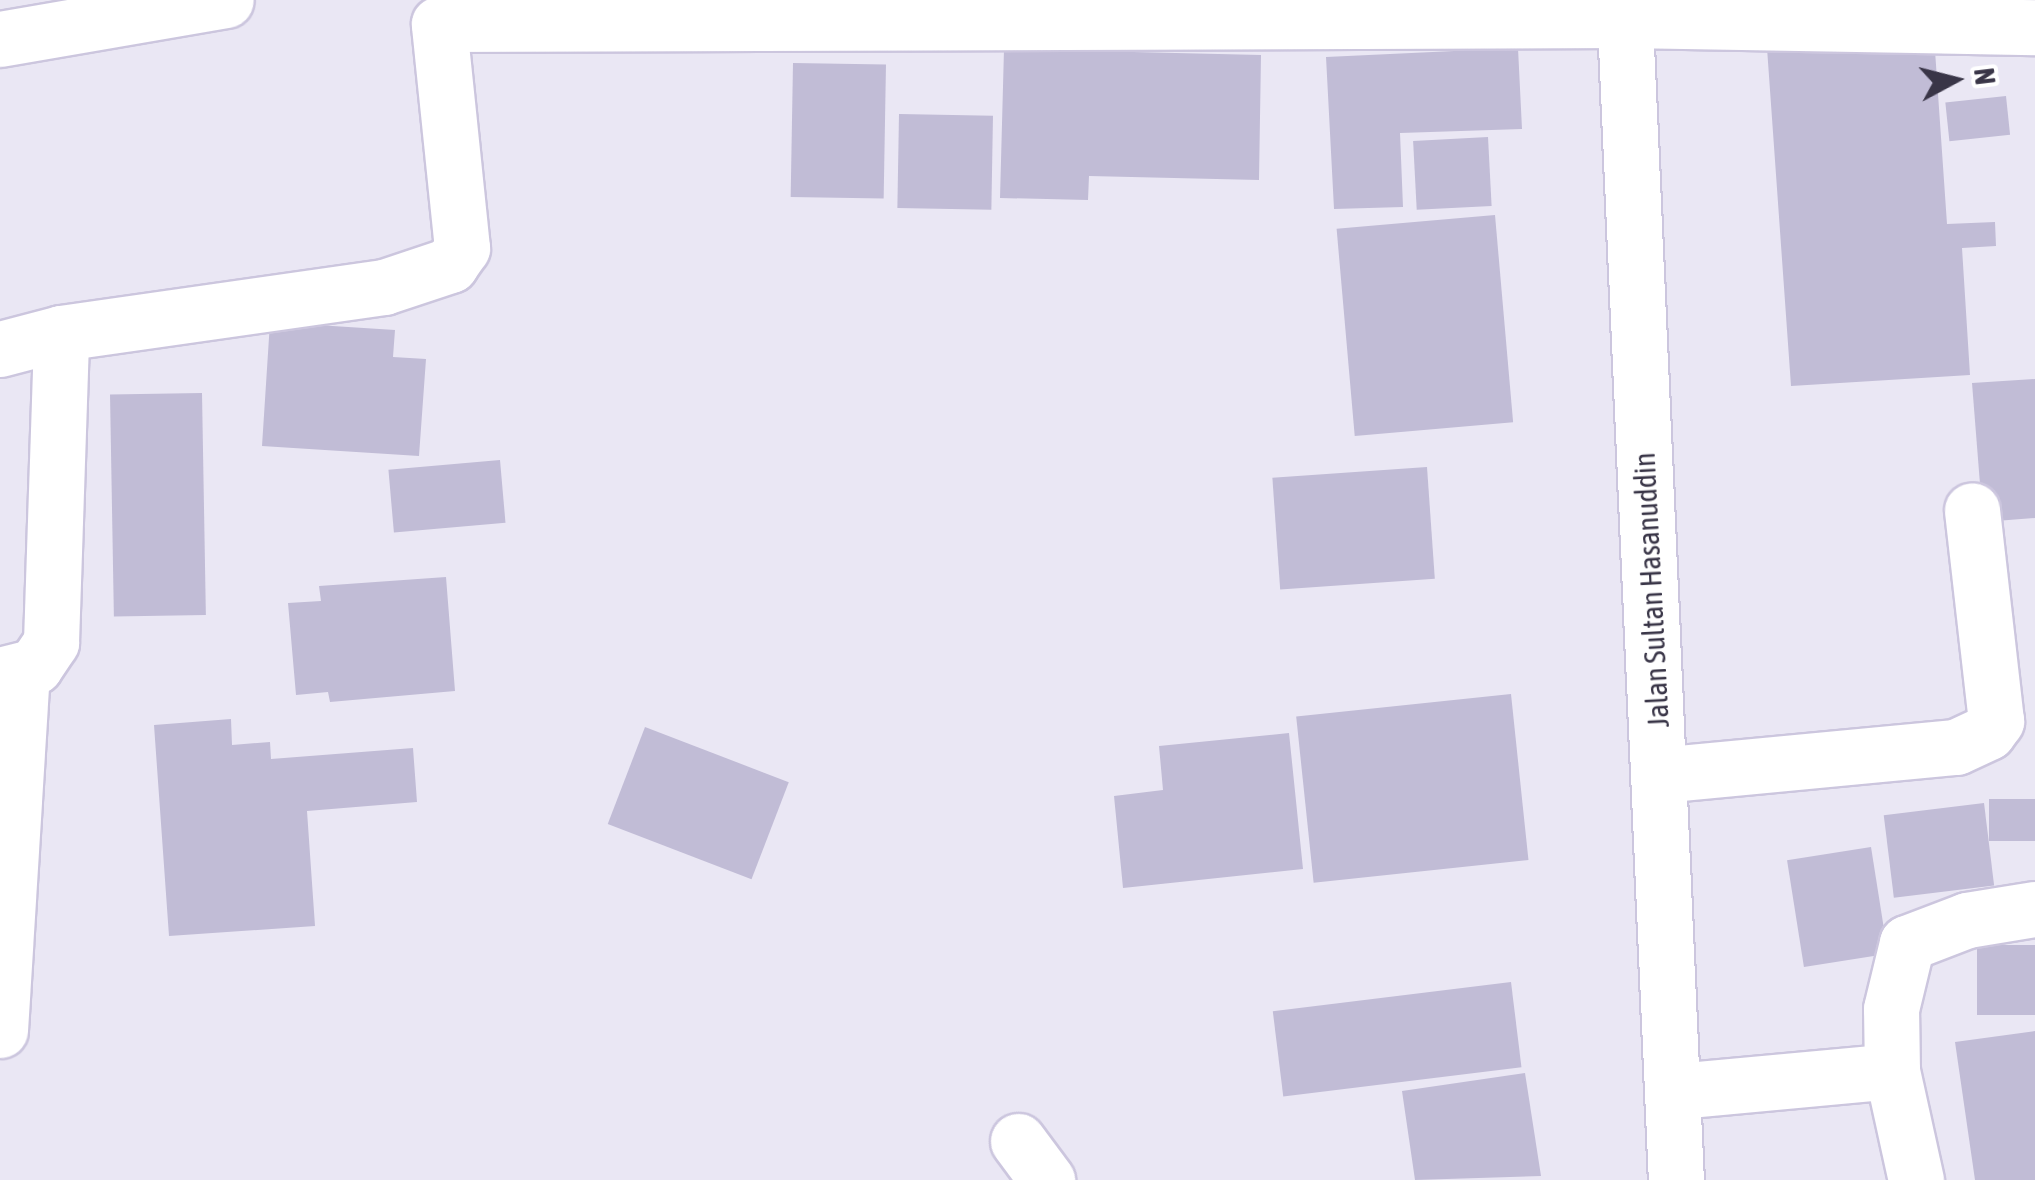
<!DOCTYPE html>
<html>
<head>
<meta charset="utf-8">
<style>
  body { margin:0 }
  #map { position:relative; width:2035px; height:1180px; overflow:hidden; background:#eae7f4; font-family:"Asap Condensed",sans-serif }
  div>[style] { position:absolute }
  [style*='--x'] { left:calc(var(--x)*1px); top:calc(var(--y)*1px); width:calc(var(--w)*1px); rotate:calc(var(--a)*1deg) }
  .building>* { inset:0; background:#c1bcd6; transform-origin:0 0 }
  .roads { filter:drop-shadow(2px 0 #ccc6de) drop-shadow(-2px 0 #ccc6de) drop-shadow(0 2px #ccc6de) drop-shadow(0 -2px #ccc6de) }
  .minor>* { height:55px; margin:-27.5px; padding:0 27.5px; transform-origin:27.5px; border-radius:27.5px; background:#fff }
  .tertiary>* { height:55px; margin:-27.5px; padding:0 27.5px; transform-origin:27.5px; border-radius:27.5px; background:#fff }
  span { translate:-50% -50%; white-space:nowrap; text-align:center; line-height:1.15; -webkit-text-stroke:9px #fff; paint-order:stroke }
  .street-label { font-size:30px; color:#393547 }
  .north { position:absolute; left:1905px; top:30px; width:100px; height:100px; -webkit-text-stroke:8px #fff; paint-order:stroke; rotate:83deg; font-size:28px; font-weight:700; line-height:40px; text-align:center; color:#393547 }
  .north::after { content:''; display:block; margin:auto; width:35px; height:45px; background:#393547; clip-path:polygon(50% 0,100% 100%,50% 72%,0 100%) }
</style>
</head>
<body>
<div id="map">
  <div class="building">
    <div style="clip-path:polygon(1934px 36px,1947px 224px,1995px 222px,1996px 246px,1962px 248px,1970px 375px,1791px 386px,1767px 48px)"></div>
    <div style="clip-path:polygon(1518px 48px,1522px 129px,1400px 133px,1403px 207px,1334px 209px,1326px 57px)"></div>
    <div style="clip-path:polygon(1004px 49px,1261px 55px,1259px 180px,1089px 176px,1088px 200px,1000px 198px)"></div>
    <div style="left:793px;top:63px;width:93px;height:134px;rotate:1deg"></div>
    <div style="left:2006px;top:96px;width:39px;height:61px;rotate:84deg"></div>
    <div style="left:899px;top:114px;width:94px;height:94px;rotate:1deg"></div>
    <div style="left:1488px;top:137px;width:69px;height:75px;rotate:87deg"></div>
    <div style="left:1495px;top:215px;width:208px;height:159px;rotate:85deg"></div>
    <div style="clip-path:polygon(270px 322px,395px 330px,393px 357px,426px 359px,419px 456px,262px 446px)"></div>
    <div style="clip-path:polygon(2035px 379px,2035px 518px,1983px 522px,1972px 383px)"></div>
    <div style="left:202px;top:393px;width:222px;height:92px;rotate:89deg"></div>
    <div style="left:500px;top:460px;width:63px;height:112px;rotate:85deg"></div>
    <div style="left:1427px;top:467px;width:112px;height:155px;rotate:86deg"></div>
    <div style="clip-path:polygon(446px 577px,455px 691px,330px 702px,328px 692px,296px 695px,288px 603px,321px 601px,319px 586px)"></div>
    <div style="left:1511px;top:694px;width:167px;height:216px;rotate:84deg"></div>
    <div style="clip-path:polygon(231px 719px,232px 745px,270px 742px,271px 759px,413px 748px,417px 802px,307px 811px,315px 926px,169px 936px,154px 725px)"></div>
    <div style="left:645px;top:727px;width:154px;height:104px;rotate:21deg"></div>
    <div style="clip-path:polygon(1289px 733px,1303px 869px,1123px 888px,1114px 796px,1163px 790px,1159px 746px)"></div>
    <div style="left:2035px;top:799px;width:42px;height:46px;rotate:90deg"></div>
    <div style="left:1984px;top:803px;width:83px;height:101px;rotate:83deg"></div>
    <div style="left:1871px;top:847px;width:108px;height:85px;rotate:81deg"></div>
    <div style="left:2035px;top:945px;width:70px;height:58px;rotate:90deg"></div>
    <div style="left:1511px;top:982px;width:86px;height:240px;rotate:83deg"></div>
    <div style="clip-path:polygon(2035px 1031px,2035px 1180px,1975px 1180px,1955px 1042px)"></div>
    <div style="clip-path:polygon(1525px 1073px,1541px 1176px,1415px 1180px,1402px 1091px)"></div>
  </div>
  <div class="roads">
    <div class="minor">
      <div style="--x:0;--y:39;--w:229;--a:-9.8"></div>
      <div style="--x:0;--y:349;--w:63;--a:-14.7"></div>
      <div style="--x:61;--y:333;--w:326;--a:-8.1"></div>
      <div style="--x:384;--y:287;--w:70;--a:-18.4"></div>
      <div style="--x:450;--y:265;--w:21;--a:-55"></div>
      <div style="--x:462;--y:248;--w:225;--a:-95.9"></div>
      <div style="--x:439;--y:24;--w:1187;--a:-0.19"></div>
      <div style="--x:1626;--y:20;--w:409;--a:1"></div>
      <div style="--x:0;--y:675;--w:36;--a:-14"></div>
      <div style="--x:35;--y:666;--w:29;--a:-56"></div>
      <div style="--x:51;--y:642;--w:309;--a:-88.1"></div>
      <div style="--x:1659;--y:775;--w:298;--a:-5.4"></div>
      <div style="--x:1956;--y:747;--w:35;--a:-25"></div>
      <div style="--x:1988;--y:732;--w:14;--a:-54"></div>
      <div style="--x:1996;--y:721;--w:212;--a:-96.5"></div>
      <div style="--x:0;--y:1030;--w:359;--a:-86.5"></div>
      <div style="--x:1892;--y:1071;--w:112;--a:77.6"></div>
      <div style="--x:1677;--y:1091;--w:216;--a:-5.3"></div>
      <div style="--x:1892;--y:1071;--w:62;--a:-90.9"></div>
      <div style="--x:1891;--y:1009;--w:68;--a:-76.4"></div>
      <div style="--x:1907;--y:943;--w:64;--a:-21"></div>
      <div style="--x:1967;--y:920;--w:69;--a:-9.2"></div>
      <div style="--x:1018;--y:1141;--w:49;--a:53.4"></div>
    </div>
    <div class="tertiary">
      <div style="--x:1624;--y:0;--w:1181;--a:87.48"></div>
    </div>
  </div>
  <div class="street-label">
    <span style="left:1651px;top:590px;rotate:-93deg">Jalan Sultan Hasanuddin</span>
  </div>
  <div class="north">N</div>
</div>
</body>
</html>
